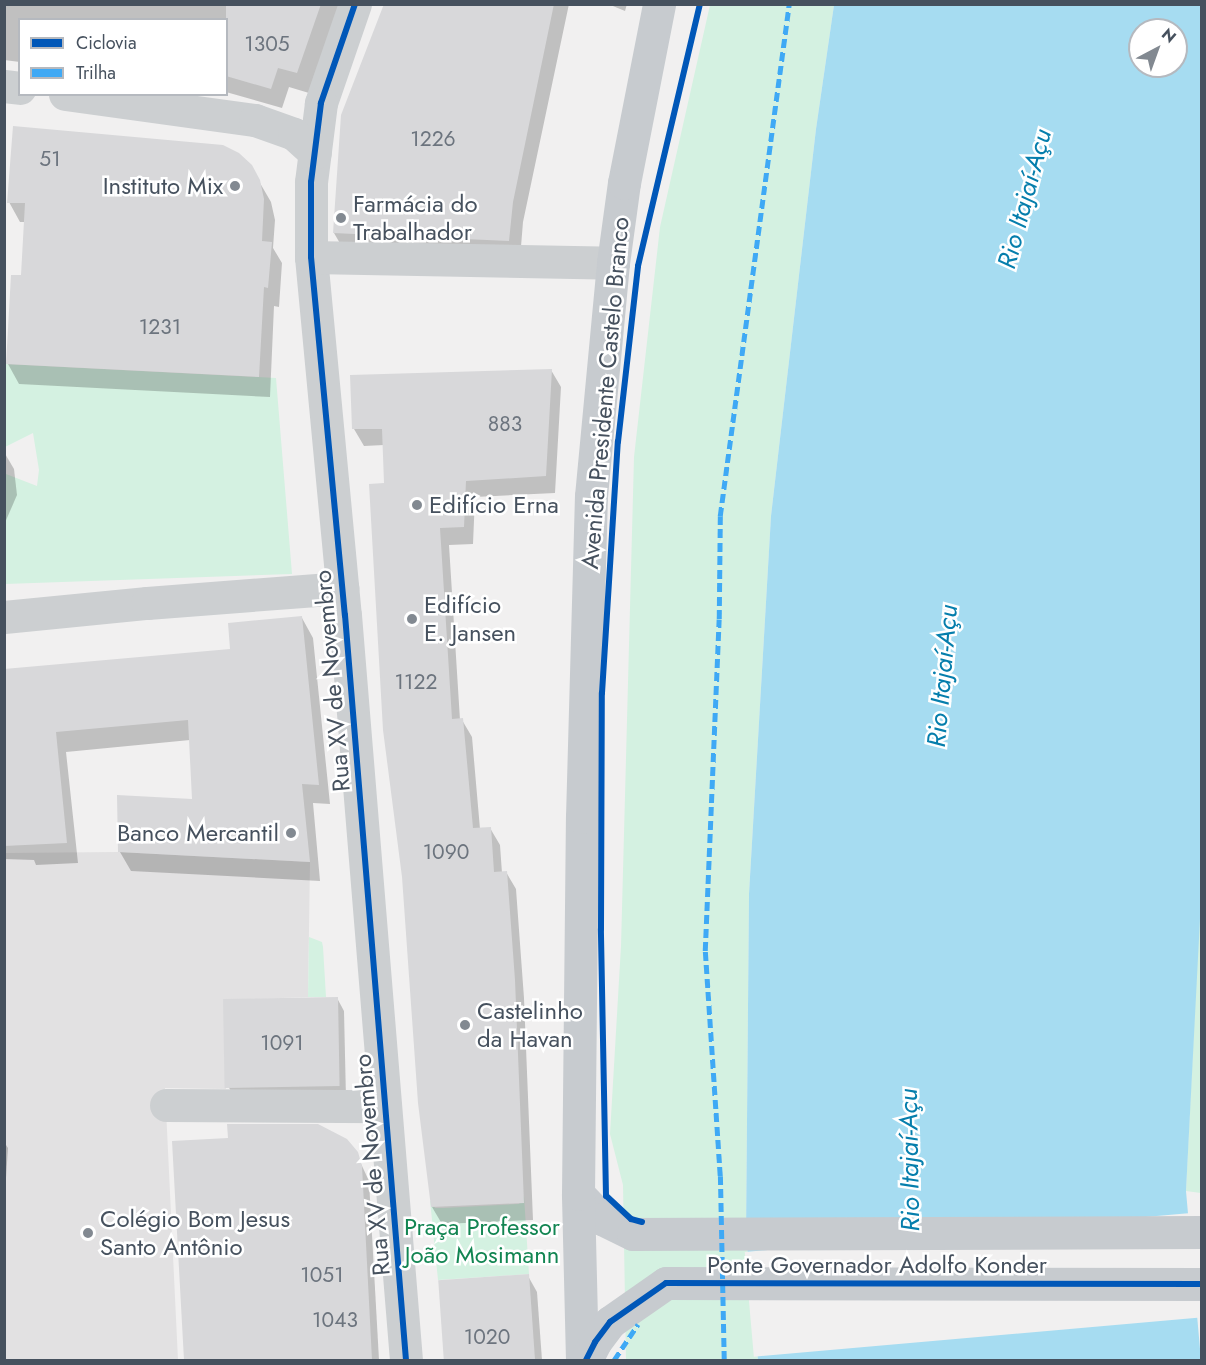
<!DOCTYPE html>
<html>
<head>
<meta charset="utf-8">
<style>
  body { margin:0 }
  #map { position:relative; width:1206px; height:1365px; overflow:hidden; background:#f1f0f0; font-family:Jost,sans-serif }
  div>[style] { position:absolute }
  [style*='--x'] { left:calc(var(--x)*1px); top:calc(var(--y)*1px); width:calc(var(--w)*1px); rotate:calc(var(--a)*1deg) }
  .education>* { inset:0; background:#e2e1e2 }
  .green>* { inset:0; background:#d4f1e1 }
  .water>* { inset:0; background:#a6dcf1 }
  .pier>* { inset:0; background:#f1f0f0; transform-origin:0 0 }
  .shadow>* { inset:0; background:#0003 }
  .building>* { inset:0; background:#d8d8da; transform-origin:0 0 }
  .minor>* { height:33px; margin:-16.5px; padding:0 16.5px; transform-origin:16.5px; border-radius:16.5px; background:#cccfd1 }
  .tertiary>* { height:33px; margin:-16.5px; padding:0 16.5px; transform-origin:16.5px; border-radius:16.5px; background:#cccfd1 }
  .primary>* { height:33px; margin:-16.5px; padding:0 16.5px; transform-origin:16.5px; border-radius:16.5px; background:#c7cbcf }
  .quiet>* { height:4.5px; margin-top:-2.25px; transform-origin:0; background:repeating-linear-gradient(90deg,#3fa9f5 0 9px,transparent 0 13.5px) }
  .cycleway>* { height:6px; margin:-3px; padding:0 3px; transform-origin:3px; border-radius:3px; background:#0057b8 }
  .dots>* { width:16px; height:16px; translate:-50% -50%; box-sizing:border-box; border:3px solid #fff; border-radius:50% }
  span { translate:-50% -50%; white-space:nowrap; text-align:center; line-height:1.15; -webkit-text-stroke:5px #fff; paint-order:stroke }
  .number-label { font-size:21px; color:#6c747e }
  .number-label span { -webkit-text-stroke-width:0 }
  .poi-label { font-size:24px; color:#46515e }
  .right { translate:-100% -50%; text-align:right }
  .left { translate:0 -50%; text-align:left }
  .street-label { font-size:24px; color:#46515e }
  .park-label { font-size:24px; color:#128552 }
  .water-label { font-size:26px; color:#057eac; font-style:italic }
  .frame { position:absolute; inset:0; border:6px solid #46515e; pointer-events:none }
  .legend { position:absolute; left:18px; top:18px; width:210px; height:78px; box-sizing:border-box; background:#fff; border:2px solid #b5b9bf; margin:0; padding:8px 10px; list-style:none; font-size:18px; color:#46515e }
  .legend li { display:flex; align-items:center; gap:12px; height:30px }
  .legend b { width:30px; border:2px solid #b5b9bf }
  .north { position:absolute; left:1128px; top:18px; width:60px; height:60px; box-sizing:border-box; background:#fff; border:2px solid #b5b9bf; border-radius:50%; rotate:41deg; font-size:16px; font-weight:700; line-height:24px; text-align:center; color:#46515e }
  .north::after { content:''; display:block; margin:auto; width:21px; height:27px; background:#828991; clip-path:polygon(50% 0,100% 100%,50% 72%,0 100%) }
</style>
</head>
<body>
<div id="map">
  <div class="education">
    <div style="clip-path:polygon(118px 852px,310px 862px,308px 997px,224px 1000px,226px 1089px,165px 1088px,178px 1360px,5px 1360px,4px 853px)"></div>
  </div>
  <div class="green">
    <div style="clip-path:polygon(710px 5px,834px 5px,816px 129px,771px 516px,749px 894px,746px 1233px,758px 1360px,626px 1360px,623px 1185px,610px 1134px,621px 946px,634px 457px,660px 227px)"></div>
    <div style="clip-path:polygon(5px 364px,276px 378px,292px 574px,5px 584px,5px 480px,6px 474px,37px 486px,39px 470px,33px 433px,5px 447px)"></div>
    <div style="clip-path:polygon(1201px 880px,1201px 1193px,1186px 1191px)"></div>
    <div style="clip-path:polygon(309px 937px,322px 942px,323px 947px,326px 997px,308px 997px)"></div>
    <div style="clip-path:polygon(524px 1196px,529px 1274px,438px 1280px,430px 1200px,435px 1208px,443px 1208px,519px 1204px)"></div>
  </div>
  <div class="water">
    <div style="clip-path:polygon(evenodd,834px 5px,1201px 5px,1202px 880px,1186px 1191px,1201px 1360px,758px 1360px,746px 1234px,749px 894px,771px 516px,816px 129px,834px 5px,1140px 30px,1176px 30px,1176px 66px,1140px 66px,1140px 30px)"></div>
  </div>
  <div class="pier">
    <div style="left:1191px;top:1213px;width:105px;height:448px;rotate:85deg"></div>
  </div>
  <div class="shadow">
    <div style="clip-path:polygon(4px 4px,340px 4px,309px 93px,289px 87px,282px 108px,226px 92px,226px 20px,20px 20px,20px 62px,4px 60px)"></div>
    <div style="clip-path:polygon(385px 4px,569px 4px,523px 222px,520px 259px,345px 252px,334px 233px)"></div>
    <div style="clip-path:polygon(608px 4px,627px 4px,625px 11px)"></div>
    <div style="clip-path:polygon(250px 166px,271px 202px,275px 220px,273px 248px,282px 263px,279px 307px,274px 306px,270px 397px,19px 384px,8px 364px,22px 277px,26px 222px,20px 222px,9px 202px)"></div>
    <div style="clip-path:polygon(551px 370px,561px 387px,555px 493px,475px 497px,473px 544px,449px 545px,460px 720px,462px 720px,472px 737px,480px 829px,490px 828px,500px 845px,502px 873px,506px 872px,516px 889px,524px 998px,533px 1220px,442px 1224px,432px 1207px,419px 1103px,384px 445px,364px 446px,354px 429px)"></div>
    <div style="clip-path:polygon(4px 452px,14px 469px,17px 495px,4px 525px)"></div>
    <div style="clip-path:polygon(302px 618px,313px 638px,330px 804px,313px 803px,320px 881px,131px 871px,120px 852px,193px 801px,190px 740px,66px 752px,78px 863px,36px 865px,34px 860px,4px 859px,4px 670px,232px 650px)"></div>
    <div style="clip-path:polygon(337px 998px,344px 1011px,346px 1098px,235px 1098px,228px 1086px)"></div>
    <div style="clip-path:polygon(4px 1142px,8px 1148px,4px 1207px)"></div>
    <div style="clip-path:polygon(173px 1142px,356px 1153px,369px 1181px,379px 1360px,185px 1360px)"></div>
    <div style="clip-path:polygon(528px 1276px,537px 1292px,542px 1360px,445px 1360px,439px 1281px)"></div>
  </div>
  <div class="building">
    <div style="clip-path:polygon(226px 4px,321px 4px,297px 73px,278px 68px,271px 89px,226px 76px)"></div>
    <div style="clip-path:polygon(384px 4px,554px 4px,513px 202px,509px 241px,333px 233px,341px 115px)"></div>
    <div style="clip-path:polygon(13px 126px,223px 145px,239px 153px,252px 165px,260px 180px,264px 199px,262px 241px,272px 242px,268px 288px,264px 287px,259px 377px,6px 364px,11px 275px,21px 275px,25px 203px,7px 203px)"></div>
    <div style="clip-path:polygon(552px 369px,546px 476px,466px 481px,464px 527px,440px 528px,452px 719px,463px 718px,473px 828px,491px 827px,494px 872px,507px 871px,515px 980px,524px 1203px,431px 1207px,418px 1103px,402px 877px,383px 730px,369px 484px,384px 483px,382px 429px,352px 429px,350px 375px)"></div>
    <div style="clip-path:polygon(302px 616px,319px 785px,302px 784px,310px 862px,118px 852px,117px 795px,192px 799px,188px 720px,56px 732px,67px 843px,4px 846px,4px 669px,230px 649px,228px 623px)"></div>
    <div style="left:338px;top:997px;width:89px;height:115px;rotate:89deg"></div>
    <div style="clip-path:polygon(227px 1124px,318px 1124px,347px 1139px,358px 1152px,362px 1166px,372px 1360px,184px 1360px,172px 1141px,228px 1138px)"></div>
    <div style="left:529px;top:1274px;width:86px;height:91px;rotate:86deg"></div>
  </div>
  <div class="minor">
    <div style="--x:4;--y:617;--w:144;--a:-5.6"></div>
    <div style="--x:147;--y:603;--w:196;--a:-4.4"></div>
    <div style="--x:166;--y:1105;--w:219;--a:0.3"></div>
  </div>
  <div class="tertiary">
    <div style="--x:355;--y:4;--w:105;--a:109"></div>
    <div style="--x:321;--y:103;--w:80;--a:97.2"></div>
    <div style="--x:311;--y:182;--w:75;--a:90"></div>
    <div style="--x:311;--y:257;--w:360;--a:84.6"></div>
    <div style="--x:345;--y:615;--w:747;--a:85.32"></div>
    <div style="--x:4;--y:86;--w:16;--a:7"></div>
    <div style="--x:65;--y:94;--w:192;--a:7.8"></div>
    <div style="--x:255;--y:120;--w:41;--a:19.7"></div>
    <div style="--x:294;--y:134;--w:28;--a:42"></div>
    <div style="--x:311;--y:257;--w:302;--a:1.1"></div>
  </div>
  <div class="primary">
    <div style="--x:578;--y:1194;--w:35;--a:46"></div>
    <div style="--x:602;--y:1219;--w:34;--a:26"></div>
    <div style="--x:633;--y:1234;--w:569;--a:-0.2"></div>
    <div style="--x:582;--y:1360;--w:166;--a:-91.4"></div>
    <div style="--x:578;--y:1194;--w:377;--a:-89.4"></div>
    <div style="--x:582;--y:817;--w:321;--a:-88.4"></div>
    <div style="--x:591;--y:496;--w:234;--a:-84.6"></div>
    <div style="--x:613;--y:263;--w:81;--a:-82.2"></div>
    <div style="--x:624;--y:183;--w:182;--a:-78.9"></div>
    <div style="--x:586;--y:1360;--w:20;--a:-63"></div>
    <div style="--x:595;--y:1342;--w:25;--a:-53"></div>
    <div style="--x:610;--y:1322;--w:68;--a:-34.9"></div>
    <div style="--x:666;--y:1283;--w:536;--a:0.11"></div>
  </div>
  <div class="quiet">
    <div style="--x:614;--y:1360;--w:43;--a:-56.3"></div>
    <div style="--x:724;--y:1360;--w:184;--a:-91.2"></div>
    <div style="--x:720;--y:1176;--w:225;--a:-93.8"></div>
    <div style="--x:705;--y:951;--w:332;--a:-87.6"></div>
    <div style="--x:719;--y:619;--w:103;--a:-89.4"></div>
    <div style="--x:720;--y:516;--w:517;--a:-82.32"></div>
  </div>
  <div class="cycleway">
    <div style="--x:355;--y:4;--w:105;--a:109"></div>
    <div style="--x:321;--y:103;--w:80;--a:97.2"></div>
    <div style="--x:311;--y:182;--w:75;--a:90"></div>
    <div style="--x:311;--y:257;--w:360;--a:84.6"></div>
    <div style="--x:345;--y:615;--w:747;--a:85.32"></div>
    <div style="--x:642;--y:1222;--w:11;--a:-165"></div>
    <div style="--x:631;--y:1219;--w:34;--a:-137"></div>
    <div style="--x:606;--y:1196;--w:267;--a:-91.1"></div>
    <div style="--x:601;--y:929;--w:236;--a:-89.8"></div>
    <div style="--x:602;--y:693;--w:252;--a:-86.4"></div>
    <div style="--x:618;--y:442;--w:177;--a:-83.5"></div>
    <div style="--x:638;--y:266;--w:269;--a:-76.7"></div>
    <div style="--x:586;--y:1360;--w:20;--a:-63"></div>
    <div style="--x:595;--y:1342;--w:25;--a:-53"></div>
    <div style="--x:610;--y:1322;--w:68;--a:-34.9"></div>
    <div style="--x:666;--y:1283;--w:536;--a:0.11"></div>
  </div>
  <div class="dots">
    <div style="left:235px;top:186px;background:#828991"></div>
    <div style="left:341px;top:218px;background:#828991"></div>
    <div style="left:417px;top:505px;background:#828991"></div>
    <div style="left:412px;top:619px;background:#828991"></div>
    <div style="left:291px;top:833px;background:#828991"></div>
    <div style="left:465px;top:1025px;background:#828991"></div>
    <div style="left:88px;top:1233px;background:#828991"></div>
  </div>
  <div class="number-label">
    <span style="left:267px;top:44px">1305</span>
    <span style="left:433px;top:139px">1226</span>
    <span style="left:50px;top:159px">51</span>
    <span style="left:160px;top:327px">1231</span>
    <span style="left:505px;top:424px">883</span>
    <span style="left:416px;top:682px">1122</span>
    <span style="left:446px;top:852px">1090</span>
    <span style="left:282px;top:1043px">1091</span>
    <span style="left:322px;top:1275px">1051</span>
    <span style="left:335px;top:1320px">1043</span>
    <span style="left:487px;top:1337px">1020</span>
  </div>
  <div class="poi-label">
    <span class="right" style="left:223px;top:186px">Instituto Mix</span>
    <span class="left" style="left:353px;top:218px">Farmácia do<br>Trabalhador</span>
    <span class="left" style="left:429px;top:505px">Edifício Erna</span>
    <span class="left" style="left:424px;top:619px">Edifício<br>E. Jansen</span>
    <span class="right" style="left:279px;top:833px">Banco Mercantil</span>
    <span class="left" style="left:477px;top:1025px">Castelinho<br>da Havan</span>
    <span class="left" style="left:100px;top:1233px">Colégio Bom Jesus<br>Santo Antônio</span>
  </div>
  <div class="street-label">
    <span style="left:605px;top:393px;rotate:-85deg">Avenida Presidente Castelo Branco</span>
    <span style="left:332px;top:681px;rotate:-95deg">Rua XV de Novembro</span>
    <span style="left:372px;top:1165px;rotate:-95deg">Rua XV de Novembro</span>
    <span style="left:877px;top:1265px">Ponte Governador Adolfo Konder</span>
  </div>
  <div class="park-label">
    <span style="left:482px;top:1241px">Praça Professor<br>João Mosimann</span>
  </div>
  <div class="water-label">
    <span style="left:1025px;top:199px;rotate:-75deg">Rio Itajaí-Açu</span>
    <span style="left:943px;top:676px;rotate:-85deg">Rio Itajaí-Açu</span>
    <span style="left:910px;top:1160px;rotate:-91deg">Rio Itajaí-Açu</span>
  </div>
  <div class="frame"></div>
  <ul class="legend">
  <li><b style="height:8px;background:#0057b8"></b>Ciclovia</li>
  <li><b style="height:8px;background:#3fa9f5"></b>Trilha</li>
  </ul>
  <div class="north">N</div>
</div>
</body>
</html>
